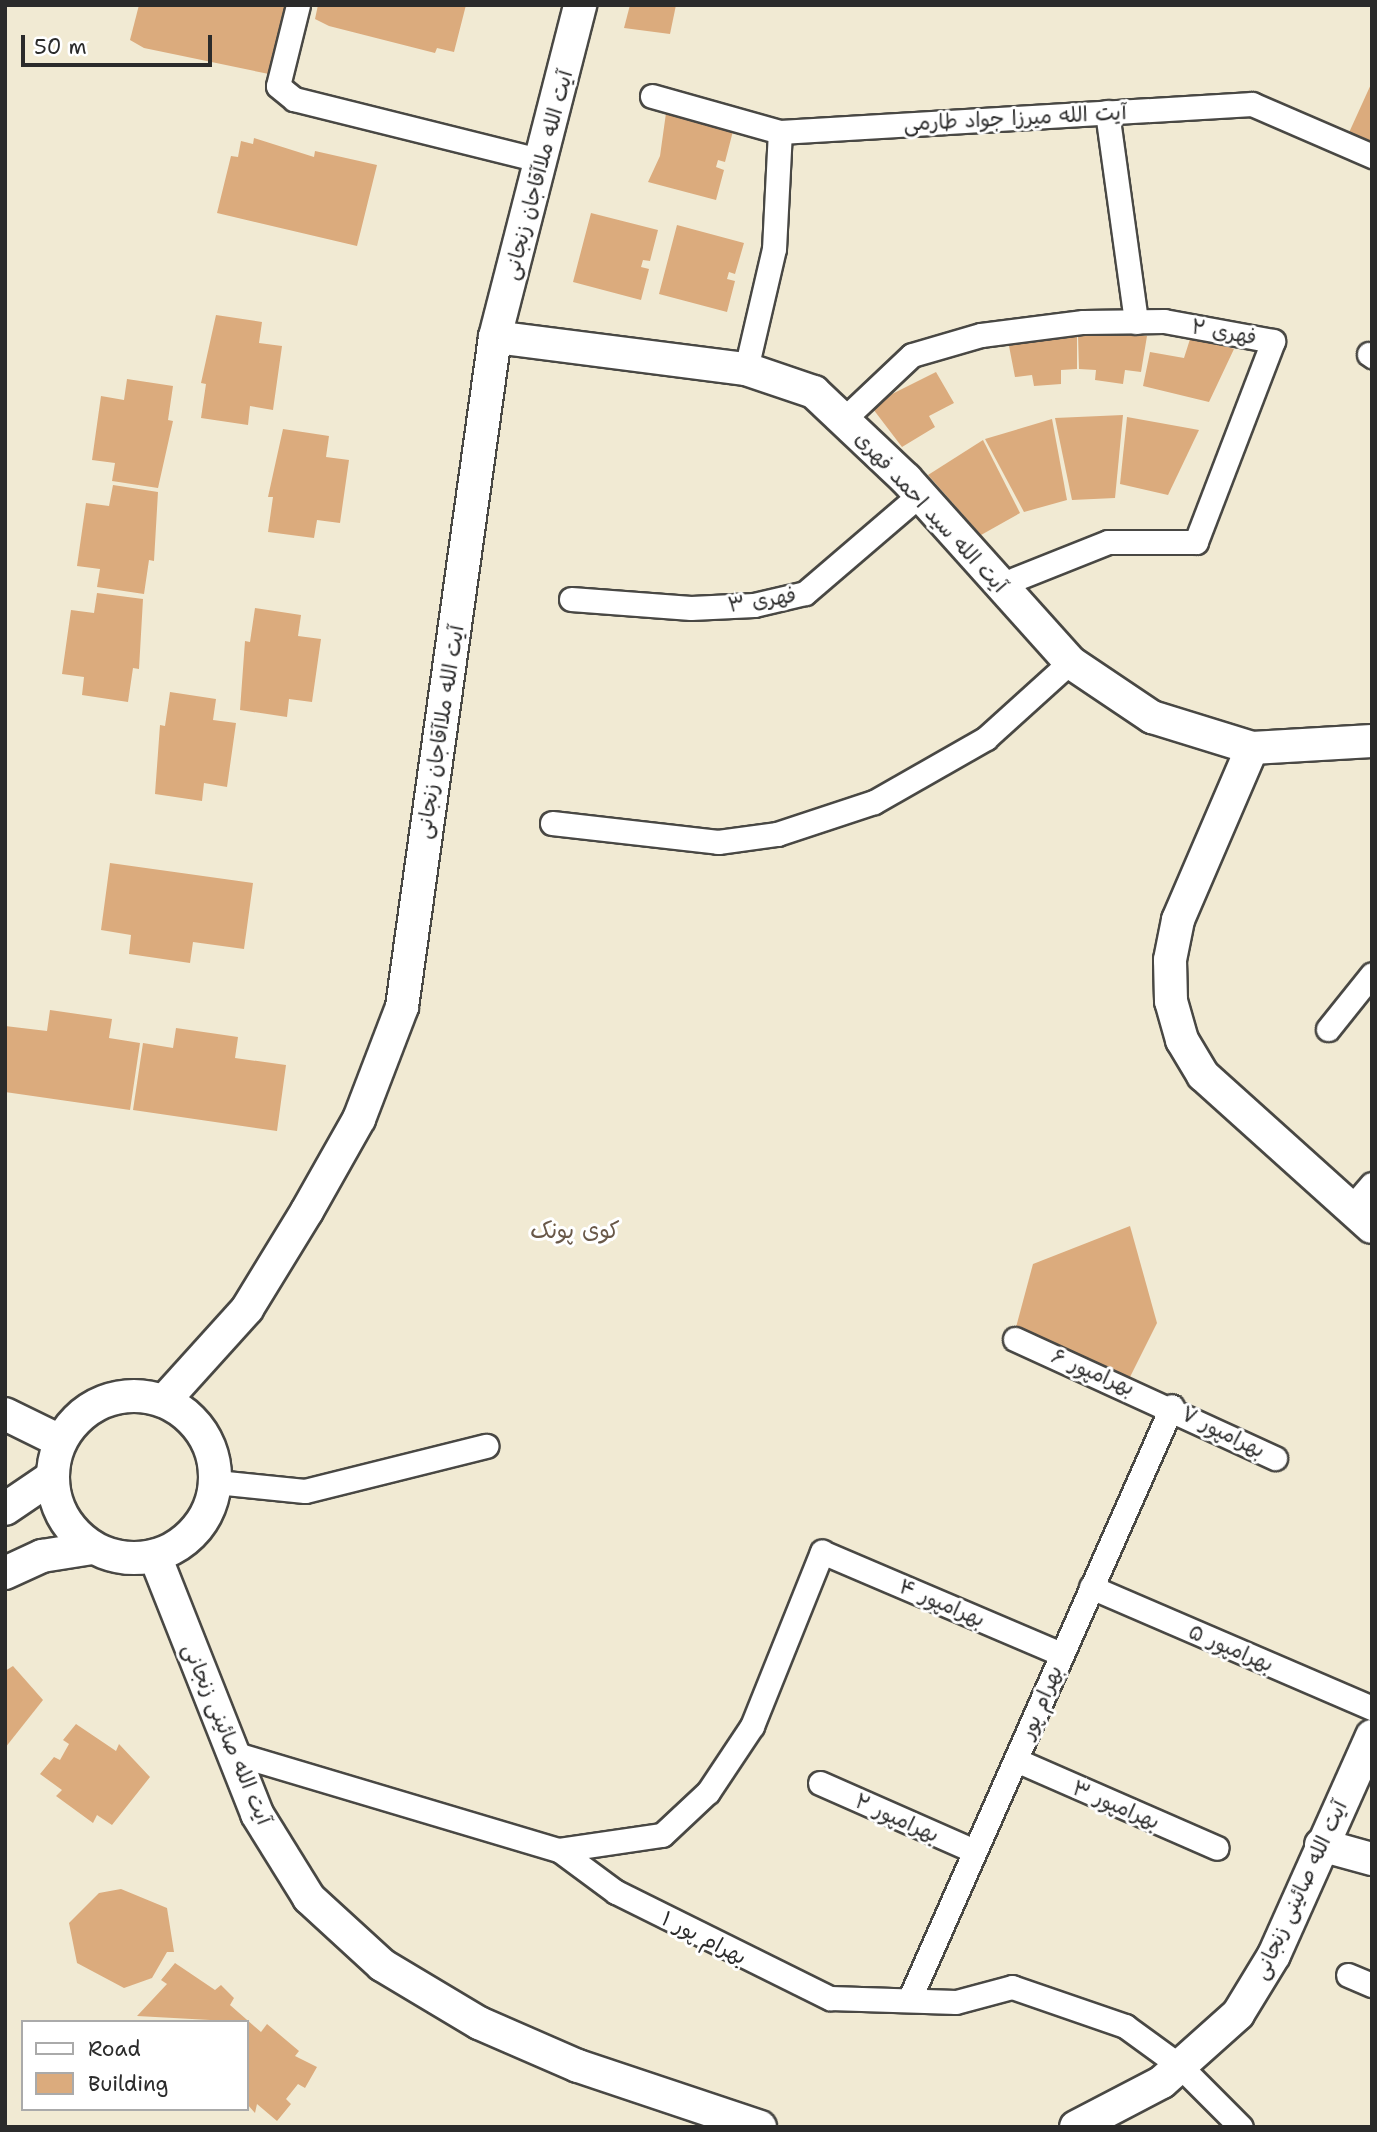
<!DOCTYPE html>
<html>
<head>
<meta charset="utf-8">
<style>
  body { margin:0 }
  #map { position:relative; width:1377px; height:2132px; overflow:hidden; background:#f1ead3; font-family:"Shantell Sans","Playpen Sans Arabic",sans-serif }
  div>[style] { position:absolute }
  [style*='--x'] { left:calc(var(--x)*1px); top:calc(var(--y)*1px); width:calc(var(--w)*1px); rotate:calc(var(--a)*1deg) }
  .building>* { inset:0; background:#dbab7d }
  .roads { filter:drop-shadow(2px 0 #494844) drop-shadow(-2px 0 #494844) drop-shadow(0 2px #494844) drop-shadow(0 -2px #494844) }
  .street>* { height:23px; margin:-11.5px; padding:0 11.5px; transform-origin:11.5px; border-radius:11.5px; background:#fff }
  .secondary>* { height:32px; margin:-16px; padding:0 16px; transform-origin:16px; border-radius:16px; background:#fff }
  .secondary>.ring { margin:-16px; padding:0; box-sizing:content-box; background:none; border:32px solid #fff; border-radius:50% }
  span { translate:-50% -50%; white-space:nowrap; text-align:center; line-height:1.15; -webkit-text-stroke:6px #fff; paint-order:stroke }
  .street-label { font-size:21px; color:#2b2b2b }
  .neighbourhood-label { font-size:23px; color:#695848 }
  .frame { position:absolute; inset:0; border:7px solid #2b2b2b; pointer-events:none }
  .legend { position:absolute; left:21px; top:2020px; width:228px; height:91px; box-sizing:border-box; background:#fff; border:2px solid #aaa; margin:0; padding:9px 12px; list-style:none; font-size:21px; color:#2b2b2b }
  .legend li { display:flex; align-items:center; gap:14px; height:35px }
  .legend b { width:35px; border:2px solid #aaa }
  .scale { position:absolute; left:21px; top:35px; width:191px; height:32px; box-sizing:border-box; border:4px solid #2b2b2b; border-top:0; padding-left:9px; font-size:21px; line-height:24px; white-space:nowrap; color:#2b2b2b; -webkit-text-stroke:5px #fff; paint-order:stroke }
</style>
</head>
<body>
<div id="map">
  <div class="building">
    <div style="clip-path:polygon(139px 5px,286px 5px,269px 74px,144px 48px,130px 40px)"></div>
    <div style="clip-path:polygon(318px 5px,466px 5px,454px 52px,437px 48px,435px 53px,329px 26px,315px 19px)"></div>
    <div style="clip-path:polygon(630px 5px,676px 5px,670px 34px,624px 28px)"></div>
    <div style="clip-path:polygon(1372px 82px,1372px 148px,1347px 137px)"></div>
    <div style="clip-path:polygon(666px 113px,733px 131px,725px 162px,718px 160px,716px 167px,724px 170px,716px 200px,648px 182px,660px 156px)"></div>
    <div style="clip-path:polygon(254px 138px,314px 157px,315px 151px,377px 165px,357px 246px,217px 213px,231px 156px,238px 157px,241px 141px,253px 144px)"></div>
    <div style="clip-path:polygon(591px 213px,658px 230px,650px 261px,643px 260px,641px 267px,649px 269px,641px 300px,573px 282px)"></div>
    <div style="clip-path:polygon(677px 225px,744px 243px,735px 274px,729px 272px,727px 279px,735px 281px,727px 312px,659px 294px)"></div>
    <div style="clip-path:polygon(216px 315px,262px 322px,259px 343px,282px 346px,273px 410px,250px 406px,248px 425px,201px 418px,206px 384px,201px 383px)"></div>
    <div style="clip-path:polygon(1095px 321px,1132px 324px,1132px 334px,1147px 336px,1141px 372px,1125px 370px,1123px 384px,1095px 380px,1096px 370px,1079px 369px,1078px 335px,1094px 334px)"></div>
    <div style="clip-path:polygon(1024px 327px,1077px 335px,1077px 369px,1061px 370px,1061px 384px,1034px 386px,1032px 375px,1015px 377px,1009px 346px,1025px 341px)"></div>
    <div style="clip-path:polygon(1191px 336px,1234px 349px,1209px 402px,1143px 386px,1150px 352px,1184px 358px)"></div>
    <div style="clip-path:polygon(936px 372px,954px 403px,929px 416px,935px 427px,902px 447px,870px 405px)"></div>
    <div style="clip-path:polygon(127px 379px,173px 386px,168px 420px,173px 421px,158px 488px,112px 481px,115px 463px,92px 460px,101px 396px,124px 400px)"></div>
    <div style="clip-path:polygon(1123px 415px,1115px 498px,1072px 500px,1055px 418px)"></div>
    <div style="clip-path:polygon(1127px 417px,1199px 430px,1168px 495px,1120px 484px)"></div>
    <div style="clip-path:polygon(1052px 419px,1067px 500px,1024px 512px,985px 439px)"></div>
    <div style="clip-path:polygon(283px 429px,329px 436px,326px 457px,349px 460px,340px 523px,317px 520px,314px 538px,268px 532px,273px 497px,268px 497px)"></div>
    <div style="clip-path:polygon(983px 440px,1020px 513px,981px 535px,928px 475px)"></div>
    <div style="clip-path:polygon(113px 485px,158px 492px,154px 561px,149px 560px,144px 594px,97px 587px,100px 569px,77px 566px,86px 503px,109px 506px)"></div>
    <div style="clip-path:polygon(97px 593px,143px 599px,139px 669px,133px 668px,128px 702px,82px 695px,84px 677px,62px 674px,71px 610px,94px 613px)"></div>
    <div style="clip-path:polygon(255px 608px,301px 615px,298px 636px,321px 639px,312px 702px,289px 699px,287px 717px,240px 710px,245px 641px,250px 642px)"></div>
    <div style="clip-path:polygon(170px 692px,216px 699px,213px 720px,236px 723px,227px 787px,204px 783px,202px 801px,155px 794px,160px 725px,165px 726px)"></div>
    <div style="clip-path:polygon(110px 863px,253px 883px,244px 949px,193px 942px,190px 963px,129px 954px,131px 935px,101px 930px)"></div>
    <div style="clip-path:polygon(50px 1010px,112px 1019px,109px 1038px,140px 1043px,130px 1110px,5px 1092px,5px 1026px,47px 1031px)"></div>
    <div style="clip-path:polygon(176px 1028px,238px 1037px,235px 1058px,286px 1065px,277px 1131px,133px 1110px,143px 1043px,173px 1048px)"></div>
    <div style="clip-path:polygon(1130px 1226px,1157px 1323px,1127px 1383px,1015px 1331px,1033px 1264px)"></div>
    <div style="clip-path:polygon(13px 1666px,43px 1700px,5px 1748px,5px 1671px)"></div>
    <div style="clip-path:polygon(76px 1724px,116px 1751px,119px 1744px,150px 1777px,112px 1825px,97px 1815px,93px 1823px,56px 1796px,62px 1790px,40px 1774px,54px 1757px,60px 1760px,69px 1744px,63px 1740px)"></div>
    <div style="clip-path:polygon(121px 1889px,167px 1908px,174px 1952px,167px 1952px,152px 1978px,124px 1988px,77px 1963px,69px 1923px,99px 1893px)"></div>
    <div style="clip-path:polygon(175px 1963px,215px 1990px,221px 1985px,234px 1998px,230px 2005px,261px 2032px,267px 2024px,299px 2051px,295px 2056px,317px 2067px,305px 2088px,298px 2084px,286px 2099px,291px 2104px,277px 2121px,257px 2104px,255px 2113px,247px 2104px,247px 2022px,137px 2016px,167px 1984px,161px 1980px)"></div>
  </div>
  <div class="roads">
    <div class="street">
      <div style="--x:298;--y:5;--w:83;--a:103.9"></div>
      <div style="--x:278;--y:86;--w:21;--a:39"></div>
      <div style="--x:294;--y:99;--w:257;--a:14"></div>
      <div style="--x:652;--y:96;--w:133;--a:15.7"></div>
      <div style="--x:780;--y:132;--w:473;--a:-3.4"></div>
      <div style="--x:1252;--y:104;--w:131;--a:23.4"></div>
      <div style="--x:1107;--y:112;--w:212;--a:82.1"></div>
      <div style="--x:1369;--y:354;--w:4;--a:34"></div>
      <div style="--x:746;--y:369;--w:123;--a:-76.9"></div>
      <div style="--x:774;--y:249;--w:117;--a:-87.1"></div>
      <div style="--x:844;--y:419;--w:93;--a:-43.3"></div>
      <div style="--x:912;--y:355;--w:72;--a:-16.2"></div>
      <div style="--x:981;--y:335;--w:103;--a:-7.3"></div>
      <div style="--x:1083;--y:322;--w:81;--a:-0.7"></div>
      <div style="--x:1164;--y:321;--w:111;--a:10.4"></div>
      <div style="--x:1273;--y:341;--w:215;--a:111"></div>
      <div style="--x:1196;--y:542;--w:88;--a:180"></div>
      <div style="--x:1108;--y:542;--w:100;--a:158.3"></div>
      <div style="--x:571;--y:599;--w:120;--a:4.3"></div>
      <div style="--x:691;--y:608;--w:63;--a:-2.7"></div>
      <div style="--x:754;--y:605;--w:52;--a:-13.2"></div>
      <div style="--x:805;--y:593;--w:148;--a:-40.6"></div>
      <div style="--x:552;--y:823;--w:167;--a:6.5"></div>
      <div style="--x:718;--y:842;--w:60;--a:-7.7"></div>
      <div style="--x:777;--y:834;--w:102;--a:-18.3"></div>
      <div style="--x:874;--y:802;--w:129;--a:-29.7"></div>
      <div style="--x:986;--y:738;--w:113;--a:-42.1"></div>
      <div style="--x:1328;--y:1029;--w:70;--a:-51.3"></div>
      <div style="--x:1350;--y:1209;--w:33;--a:-49"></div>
      <div style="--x:1015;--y:1339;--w:286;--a:24.6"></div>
      <div style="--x:216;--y:1482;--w:89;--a:5.8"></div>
      <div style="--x:305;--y:1491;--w:187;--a:-14"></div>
      <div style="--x:1091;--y:1587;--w:306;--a:23.3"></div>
      <div style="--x:233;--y:1753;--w:340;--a:16.6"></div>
      <div style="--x:559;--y:1850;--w:71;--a:36.4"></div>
      <div style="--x:616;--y:1892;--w:239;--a:26.4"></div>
      <div style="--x:830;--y:1998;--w:126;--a:1.8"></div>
      <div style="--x:956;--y:2002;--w:58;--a:-15"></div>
      <div style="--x:1012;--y:1987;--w:120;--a:19"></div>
      <div style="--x:1125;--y:2026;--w:68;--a:36"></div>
      <div style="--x:1180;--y:2066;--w:86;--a:45"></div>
      <div style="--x:1016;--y:1760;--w:219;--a:23.6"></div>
      <div style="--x:820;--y:1783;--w:168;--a:23.8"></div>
      <div style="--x:559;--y:1850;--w:104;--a:-8.3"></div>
      <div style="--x:662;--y:1835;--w:63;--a:-43.1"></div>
      <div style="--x:708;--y:1792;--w:79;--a:-56.3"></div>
      <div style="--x:752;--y:1726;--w:188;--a:-68.1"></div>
      <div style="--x:822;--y:1552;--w:260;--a:23.1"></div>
      <div style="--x:1348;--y:1975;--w:26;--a:23"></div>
      <div style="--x:910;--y:1998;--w:647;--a:-66.13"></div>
    </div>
    <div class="secondary">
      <div style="--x:495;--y:337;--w:253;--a:7.3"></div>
      <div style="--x:746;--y:369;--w:72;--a:18.7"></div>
      <div style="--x:814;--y:392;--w:127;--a:43.4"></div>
      <div style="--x:906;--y:479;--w:246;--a:48.1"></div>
      <div style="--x:1070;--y:662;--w:99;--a:33.9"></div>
      <div style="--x:1152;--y:717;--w:105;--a:17.2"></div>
      <div style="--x:1252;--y:748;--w:120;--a:-3.3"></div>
      <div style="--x:1252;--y:748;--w:187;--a:113.3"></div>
      <div style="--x:1178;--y:920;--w:41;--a:101.3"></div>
      <div style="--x:1170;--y:960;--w:41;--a:88.6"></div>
      <div style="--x:1171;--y:1001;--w:41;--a:74.2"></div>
      <div style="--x:1182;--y:1040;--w:41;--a:59"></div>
      <div style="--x:1203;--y:1075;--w:227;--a:42"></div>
      <div class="ring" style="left:53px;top:1396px;width:130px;height:130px"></div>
      <div style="--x:164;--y:1401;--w:124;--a:-47.9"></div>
      <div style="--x:247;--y:1309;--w:115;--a:-58.5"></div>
      <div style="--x:307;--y:1211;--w:106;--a:-60.5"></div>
      <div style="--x:359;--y:1119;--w:120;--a:-69"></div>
      <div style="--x:402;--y:1007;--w:676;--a:-82.1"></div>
      <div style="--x:495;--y:337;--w:343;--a:-75.6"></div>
      <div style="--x:5;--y:1414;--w:61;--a:26.1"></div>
      <div style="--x:5;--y:1509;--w:57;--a:-34.2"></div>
      <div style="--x:155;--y:1556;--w:277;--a:68.4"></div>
      <div style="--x:257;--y:1814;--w:99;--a:58.2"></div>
      <div style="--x:309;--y:1898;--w:99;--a:42.5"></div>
      <div style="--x:382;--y:1965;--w:113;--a:30.9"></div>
      <div style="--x:479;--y:2023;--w:108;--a:23.5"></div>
      <div style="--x:578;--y:2066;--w:192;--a:18.5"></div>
      <div style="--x:5;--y:1573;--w:41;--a:-24.7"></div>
      <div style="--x:42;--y:1556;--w:51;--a:-9.1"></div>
      <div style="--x:1321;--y:1845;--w:53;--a:15.4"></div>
      <div style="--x:1076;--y:2127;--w:97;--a:-27.6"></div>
      <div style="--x:1162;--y:2082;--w:102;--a:-41.8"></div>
      <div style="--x:1238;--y:2014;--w:69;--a:-58.6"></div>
      <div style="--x:1274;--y:1955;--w:240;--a:-65.9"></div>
    </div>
  </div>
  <div class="street-label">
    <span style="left:1015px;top:118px;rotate:-3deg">آیت الله میرزا جواد طارمی</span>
    <span style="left:538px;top:175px;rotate:-75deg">آیت الله ملاآقاجان زنجانی</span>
    <span style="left:1224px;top:332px;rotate:10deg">فهری ۲</span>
    <span style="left:931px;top:512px;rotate:47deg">آیت الله سید احمد فهری</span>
    <span style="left:762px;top:600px;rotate:-9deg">فهری ۳</span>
    <span style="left:440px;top:732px;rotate:-81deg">آیت الله ملاآقاجان زنجانی</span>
    <span style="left:1093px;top:1372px;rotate:23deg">بهرامپور ۶</span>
    <span style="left:1223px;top:1432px;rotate:26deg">بهرامپور ۷</span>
    <span style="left:942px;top:1603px;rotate:23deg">بهرامپور ۴</span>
    <span style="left:1231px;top:1648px;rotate:23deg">بهرامپور ۵</span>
    <span style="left:1041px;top:1702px;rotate:-67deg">بهرام پور</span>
    <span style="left:227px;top:1734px;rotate:67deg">آیت الله صائینی زنجانی</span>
    <span style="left:1116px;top:1805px;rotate:23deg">بهرامپور ۳</span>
    <span style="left:897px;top:1818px;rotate:24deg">بهرامپور ۲</span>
    <span style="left:1300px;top:1890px;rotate:-65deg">آیت الله صائینی زنجانی</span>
    <span style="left:704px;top:1938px;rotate:27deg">بهرام پور ۱</span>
  </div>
  <div class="neighbourhood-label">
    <span style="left:575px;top:1230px">کوی پونک</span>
  </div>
  <div class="frame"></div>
  <ul class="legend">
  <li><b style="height:9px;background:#fff"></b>Road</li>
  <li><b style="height:19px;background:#dbab7d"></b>Building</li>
  </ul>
  <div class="scale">50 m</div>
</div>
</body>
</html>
